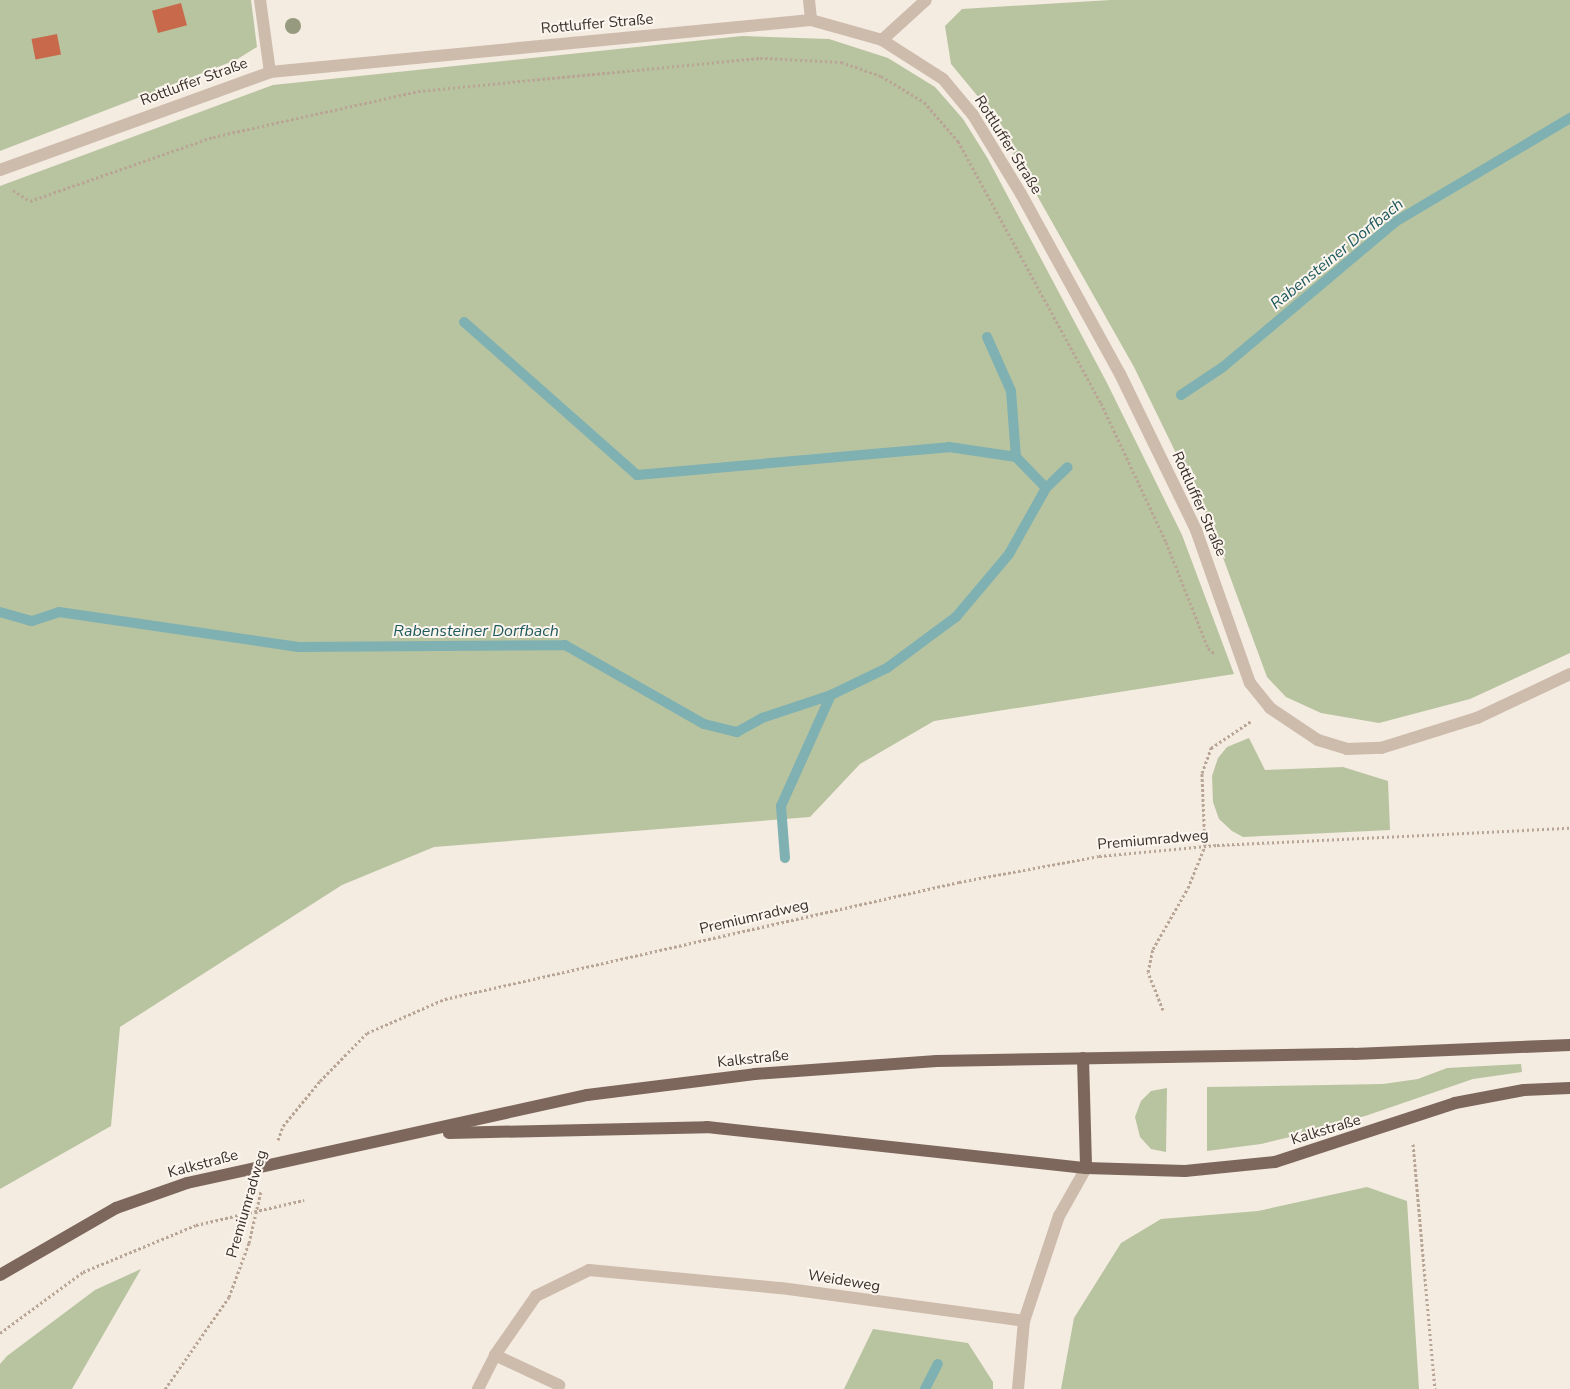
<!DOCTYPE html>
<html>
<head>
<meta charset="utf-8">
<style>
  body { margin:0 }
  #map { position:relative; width:1570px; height:1389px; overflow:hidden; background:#f4ebe1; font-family:"Nunito Sans",sans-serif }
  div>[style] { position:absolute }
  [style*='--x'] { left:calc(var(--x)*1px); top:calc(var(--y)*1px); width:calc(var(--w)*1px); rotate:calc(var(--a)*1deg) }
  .green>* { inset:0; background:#b8c4a0 }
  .stream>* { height:10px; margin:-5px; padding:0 5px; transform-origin:5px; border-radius:5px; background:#7fb0b2 }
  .building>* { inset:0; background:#c8694b; transform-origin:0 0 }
  .path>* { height:3px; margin-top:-1.5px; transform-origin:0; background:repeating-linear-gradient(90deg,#b9a596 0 2.5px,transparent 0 5px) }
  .minor>* { height:12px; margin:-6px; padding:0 6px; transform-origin:6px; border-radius:6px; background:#cdbbac }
  .major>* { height:12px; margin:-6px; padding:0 6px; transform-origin:6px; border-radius:6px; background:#7d675c }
  .trees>* { width:16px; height:16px; margin:-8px; border-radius:50%; background:#969b7f }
  span { translate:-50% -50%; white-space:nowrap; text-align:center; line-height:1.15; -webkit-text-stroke:4px #fbf5ee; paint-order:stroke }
  .street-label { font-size:15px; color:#3b302b }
  .water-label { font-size:16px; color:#1f5a5e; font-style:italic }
</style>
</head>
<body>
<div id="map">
  <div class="green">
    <div style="clip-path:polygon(0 0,251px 0,257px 47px,236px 60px,0 151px)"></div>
    <div style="clip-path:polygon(1111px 0,1570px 0,1570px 653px,1470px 699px,1379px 723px,1321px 713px,1286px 697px,1267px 677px,1211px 525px,1134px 367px,1004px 137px,980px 99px,951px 64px,945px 26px,962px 9px)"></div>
    <div style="clip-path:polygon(742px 36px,829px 39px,888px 58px,935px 87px,963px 119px,988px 159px,1107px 383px,1182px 535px,1234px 674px,934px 721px,860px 764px,810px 817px,434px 847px,342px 885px,120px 1027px,111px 1126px,0 1189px,0 186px,273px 85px)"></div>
    <div style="clip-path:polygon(1249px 738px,1265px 770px,1343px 767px,1388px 781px,1390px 830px,1243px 837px,1232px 831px,1219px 819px,1213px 802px,1212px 776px,1218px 758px,1227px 747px)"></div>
    <div style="clip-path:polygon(1521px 1064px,1522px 1072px,1473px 1079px,1336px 1126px,1261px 1144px,1207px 1151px,1207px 1087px,1383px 1084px,1418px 1079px,1447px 1068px)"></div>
    <div style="clip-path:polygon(1167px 1088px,1166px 1152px,1151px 1149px,1140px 1137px,1135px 1117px,1141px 1101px,1151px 1091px)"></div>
    <div style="clip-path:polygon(1367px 1187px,1407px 1201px,1419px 1389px,1061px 1389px,1074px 1318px,1121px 1243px,1161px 1219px,1258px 1211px)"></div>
    <div style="clip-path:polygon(141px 1269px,72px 1389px,0 1389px,0 1364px,7px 1356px,95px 1290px)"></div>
    <div style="clip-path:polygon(873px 1329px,968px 1343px,993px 1382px,993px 1389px,844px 1389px)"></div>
  </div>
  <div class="stream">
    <div style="--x:464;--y:322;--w:231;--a:41.5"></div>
    <div style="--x:637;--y:475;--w:313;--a:-5.1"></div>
    <div style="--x:949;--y:447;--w:68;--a:8.5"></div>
    <div style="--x:1016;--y:457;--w:43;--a:45.9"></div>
    <div style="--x:987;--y:337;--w:59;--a:66"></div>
    <div style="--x:1011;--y:391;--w:66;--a:85.7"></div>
    <div style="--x:1181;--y:395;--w:50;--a:-33.7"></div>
    <div style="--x:1223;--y:367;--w:225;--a:-40.1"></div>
    <div style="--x:1395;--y:222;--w:204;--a:-30.7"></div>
    <div style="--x:0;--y:612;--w:33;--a:16"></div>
    <div style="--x:32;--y:621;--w:28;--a:-18"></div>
    <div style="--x:59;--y:612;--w:242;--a:8.3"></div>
    <div style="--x:298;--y:647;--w:267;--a:-0.4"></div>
    <div style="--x:565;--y:645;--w:160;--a:29.6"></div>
    <div style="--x:704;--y:724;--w:34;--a:14"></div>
    <div style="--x:737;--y:732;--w:29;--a:-29"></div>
    <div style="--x:762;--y:718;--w:73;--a:-18.4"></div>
    <div style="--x:831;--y:695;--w:62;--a:-25.7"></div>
    <div style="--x:887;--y:668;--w:86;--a:-36.5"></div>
    <div style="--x:956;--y:617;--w:82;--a:-49.9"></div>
    <div style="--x:1009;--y:554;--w:76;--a:-60.7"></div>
    <div style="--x:1046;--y:488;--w:30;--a:-44"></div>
    <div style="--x:785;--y:858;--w:52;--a:-94.4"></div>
    <div style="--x:781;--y:806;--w:122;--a:-65.8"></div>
    <div style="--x:925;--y:1389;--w:28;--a:-63"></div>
  </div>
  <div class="building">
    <div style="left:181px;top:3px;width:23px;height:30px;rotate:75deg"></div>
    <div style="left:57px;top:34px;width:21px;height:26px;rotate:79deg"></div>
  </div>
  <div class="path">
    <div style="--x:13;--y:190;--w:20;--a:33"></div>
    <div style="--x:30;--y:201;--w:194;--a:-19.3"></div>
    <div style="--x:213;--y:137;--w:210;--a:-12.6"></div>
    <div style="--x:418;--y:91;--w:344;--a:-5.5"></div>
    <div style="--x:760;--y:58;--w:81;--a:2.8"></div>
    <div style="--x:841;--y:62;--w:42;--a:19.3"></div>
    <div style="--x:881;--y:76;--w:50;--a:31.2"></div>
    <div style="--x:924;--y:102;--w:52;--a:48.9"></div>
    <div style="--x:958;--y:141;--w:298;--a:61.4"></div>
    <div style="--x:1101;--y:403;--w:153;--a:64.9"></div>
    <div style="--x:1166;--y:542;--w:114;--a:68.4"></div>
    <div style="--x:1208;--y:648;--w:9;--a:41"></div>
    <div style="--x:1163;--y:1010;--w:41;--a:-111.5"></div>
    <div style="--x:1148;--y:972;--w:24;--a:-78"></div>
    <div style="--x:1153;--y:949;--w:70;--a:-60.2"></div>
    <div style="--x:1188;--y:888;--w:45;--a:-68"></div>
    <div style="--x:1205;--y:846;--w:73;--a:-92.4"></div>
    <div style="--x:1202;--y:773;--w:27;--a:-70"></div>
    <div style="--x:1211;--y:748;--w:48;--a:-34"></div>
    <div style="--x:278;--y:1140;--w:15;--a:-70"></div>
    <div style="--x:283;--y:1126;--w:58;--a:-50.6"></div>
    <div style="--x:320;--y:1081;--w:67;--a:-45.6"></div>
    <div style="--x:367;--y:1033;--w:85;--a:-23.6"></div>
    <div style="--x:445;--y:999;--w:527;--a:-12.82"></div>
    <div style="--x:959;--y:882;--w:142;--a:-10.5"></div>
    <div style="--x:1099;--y:856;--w:119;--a:-5.3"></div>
    <div style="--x:1217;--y:845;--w:353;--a:-2.8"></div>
    <div style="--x:1413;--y:1144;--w:246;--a:84.9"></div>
    <div style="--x:0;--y:1333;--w:103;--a:-36.3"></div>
    <div style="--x:83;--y:1272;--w:122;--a:-22.6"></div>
    <div style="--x:196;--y:1225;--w:111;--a:-13"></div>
    <div style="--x:165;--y:1389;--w:112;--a:-55.2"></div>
    <div style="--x:229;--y:1297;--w:58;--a:-69.7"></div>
    <div style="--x:249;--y:1243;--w:53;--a:-77"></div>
  </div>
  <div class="minor">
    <div style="--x:260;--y:0;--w:73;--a:82.1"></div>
    <div style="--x:809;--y:0;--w:20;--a:84"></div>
    <div style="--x:882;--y:40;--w:59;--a:-42.3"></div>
    <div style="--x:0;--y:170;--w:287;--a:-19.9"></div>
    <div style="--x:270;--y:72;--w:543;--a:-5.49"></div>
    <div style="--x:811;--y:20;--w:74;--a:15.7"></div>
    <div style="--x:882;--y:40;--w:72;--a:32.6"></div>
    <div style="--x:943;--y:79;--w:47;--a:50.2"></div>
    <div style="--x:973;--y:115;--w:92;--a:58.7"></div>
    <div style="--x:1021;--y:194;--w:205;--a:61.2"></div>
    <div style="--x:1120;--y:374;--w:174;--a:64"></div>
    <div style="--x:1196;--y:530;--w:162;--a:70.6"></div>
    <div style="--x:1250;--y:683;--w:32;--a:51"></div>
    <div style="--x:1270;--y:708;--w:58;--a:33.7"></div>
    <div style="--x:1318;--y:740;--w:30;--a:17"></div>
    <div style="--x:1347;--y:749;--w:34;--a:-2"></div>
    <div style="--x:1381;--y:748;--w:101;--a:-17.4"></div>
    <div style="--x:1477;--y:718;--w:103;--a:-25.3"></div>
    <div style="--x:495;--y:1355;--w:71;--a:25.1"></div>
    <div style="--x:478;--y:1389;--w:38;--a:-63"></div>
    <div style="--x:495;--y:1355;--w:72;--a:-55.2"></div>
    <div style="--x:536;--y:1296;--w:59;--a:-26.1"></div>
    <div style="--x:589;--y:1270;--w:193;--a:5.4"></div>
    <div style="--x:781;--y:1288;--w:245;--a:7.7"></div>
    <div style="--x:1018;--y:1389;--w:68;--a:-85"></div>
    <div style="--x:1024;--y:1321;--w:111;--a:-71.6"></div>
    <div style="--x:1059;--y:1216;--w:55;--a:-60.6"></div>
  </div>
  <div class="major">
    <div style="--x:1083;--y:1058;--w:110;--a:88.4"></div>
    <div style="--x:449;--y:1133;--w:258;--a:-1.3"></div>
    <div style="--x:707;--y:1127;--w:381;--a:6.2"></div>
    <div style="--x:1086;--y:1168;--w:99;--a:1.7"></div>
    <div style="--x:1185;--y:1171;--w:90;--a:-5.7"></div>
    <div style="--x:1275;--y:1162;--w:189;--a:-18.1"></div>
    <div style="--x:1455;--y:1103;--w:70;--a:-10.7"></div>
    <div style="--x:1524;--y:1090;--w:46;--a:-2.5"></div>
    <div style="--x:0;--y:1275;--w:134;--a:-30"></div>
    <div style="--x:116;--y:1208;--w:75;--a:-19.4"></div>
    <div style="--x:187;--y:1183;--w:410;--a:-12.4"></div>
    <div style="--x:587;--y:1095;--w:169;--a:-7.1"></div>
    <div style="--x:755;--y:1074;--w:182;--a:-4.1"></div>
    <div style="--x:937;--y:1061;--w:417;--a:-1"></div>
    <div style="--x:1354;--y:1054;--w:216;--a:-2.4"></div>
  </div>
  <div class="trees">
    <div style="left:293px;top:26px"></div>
  </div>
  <div class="street-label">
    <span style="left:597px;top:24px;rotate:-5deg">Rottluffer Straße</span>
    <span style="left:194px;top:82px;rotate:-20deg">Rottluffer Straße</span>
    <span style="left:1008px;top:145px;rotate:58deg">Rottluffer Straße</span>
    <span style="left:1199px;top:504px;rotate:66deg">Rottluffer Straße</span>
    <span style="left:1153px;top:840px;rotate:-5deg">Premiumradweg</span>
    <span style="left:754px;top:917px;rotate:-13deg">Premiumradweg</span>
    <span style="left:753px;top:1059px;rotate:-6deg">Kalkstraße</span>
    <span style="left:1326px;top:1130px;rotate:-17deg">Kalkstraße</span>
    <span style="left:203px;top:1164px;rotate:-15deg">Kalkstraße</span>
    <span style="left:247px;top:1204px;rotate:-74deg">Premiumradweg</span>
    <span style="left:844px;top:1281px;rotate:9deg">Weideweg</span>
  </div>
  <div class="water-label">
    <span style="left:1337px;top:254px;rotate:-39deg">Rabensteiner Dorfbach</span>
    <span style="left:476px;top:631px">Rabensteiner Dorfbach</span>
  </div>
</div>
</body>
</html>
